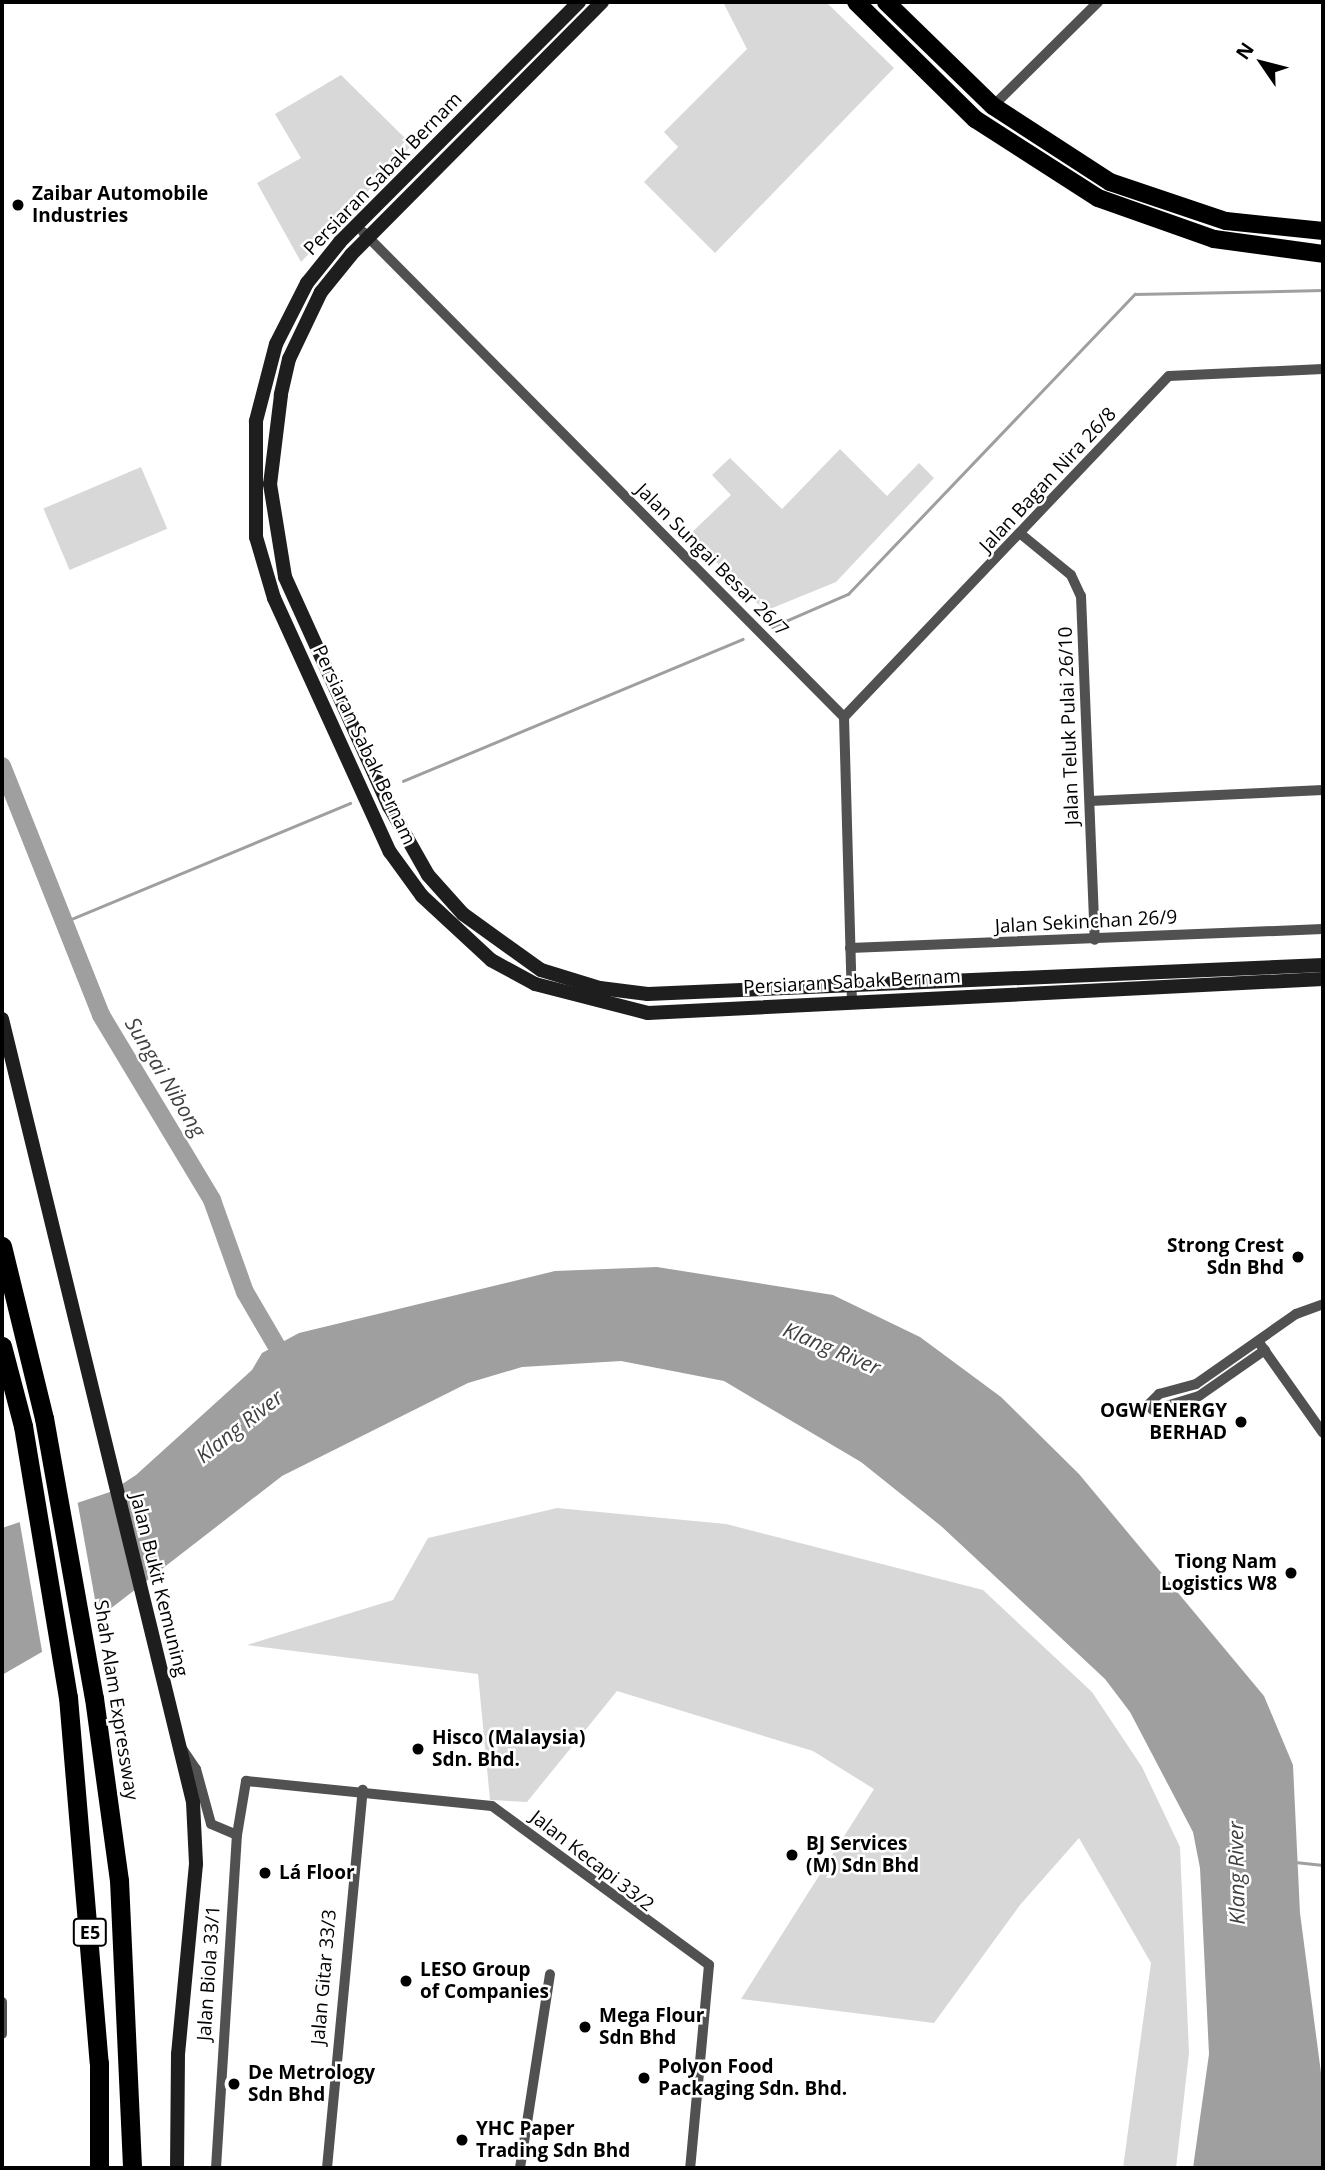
<!DOCTYPE html>
<html>
<head>
<meta charset="utf-8">
<style>
  body { margin:0 }
  #map { position:relative; width:1325px; height:2170px; overflow:hidden; background:#fff; font-family:"Open Sans",sans-serif }
  div>[style] { position:absolute }
  [style*='--x'] { left:calc(var(--x)*1px); top:calc(var(--y)*1px); width:calc(var(--w)*1px); rotate:calc(var(--a)*1deg) }
  .green>* { inset:0; background:#d8d8d8; transform-origin:0 0 }
  .water>* { inset:0; background:#9f9f9f }
  .pier>* { inset:0; background:#fff }
  .stream>* { height:2.5px; margin:-1.25px; padding:0 1.25px; transform-origin:1.25px; border-radius:1.25px; background:#9f9f9f }
  .river>* { height:18px; margin:-9px; padding:0 9px; transform-origin:9px; border-radius:9px; background:#9f9f9f }
  .street>* { height:10px; margin:-5px; padding:0 5px; transform-origin:5px; border-radius:5px; background:#515151 }
  .secondary>* { height:14px; margin:-7px; padding:0 7px; transform-origin:7px; border-radius:7px; background:#1e1e1e }
  .primary>* { height:18px; margin:-9px; padding:0 9px; transform-origin:9px; border-radius:9px; background:#000 }
  .highway>* { height:19px; margin:-9.5px; padding:0 9.5px; transform-origin:9.5px; border-radius:9.5px; background:#000 }
  .dots>* { width:19px; height:19px; translate:-50% -50%; box-sizing:border-box; border:4px solid #fff; border-radius:50% }
  span { translate:-50% -50%; white-space:nowrap; text-align:center; line-height:1.15; -webkit-text-stroke:5px #fff; paint-order:stroke }
  .shield-label span { padding:2px 5px; background:#fff; border:2px solid; border-radius:5px; -webkit-text-stroke-width:0 }
  .shield-label { font-size:18px; color:#000; font-weight:700 }
  .street-label { font-size:19px; color:#000 }
  .poi-label { font-size:19px; color:#000; font-weight:700 }
  .left { translate:0 -50%; text-align:left }
  .right { translate:-100% -50%; text-align:right }
  .water-label { font-size:21px; color:#404040; font-style:italic }
  .frame { position:absolute; inset:0; border:4px solid #000; pointer-events:none }
  .north { position:absolute; left:1227px; top:28px; width:70px; height:70px; -webkit-text-stroke:5px #fff; paint-order:stroke; rotate:305deg; font-size:19px; font-weight:700; line-height:28px; text-align:center; color:#000 }
  .north::after { content:''; display:block; margin:auto; width:24px; height:32px; background:#000; clip-path:polygon(50% 0,100% 100%,50% 72%,0 100%) }
</style>
</head>
<body>
<div id="map">
  <div class="green">
    <div style="clip-path:polygon(723px 2px,826px 2px,894px 68px,715px 253px,644px 182px,678px 147px,664px 132px,747px 49px)"></div>
    <div style="clip-path:polygon(341px 75px,412px 145px,301px 262px,257px 183px,301px 158px,275px 114px)"></div>
    <div style="clip-path:polygon(840px 449px,887px 496px,919px 463px,934px 478px,836px 582px,765px 611px,689px 535px,731px 495px,712px 475px,730px 458px,782px 509px)"></div>
    <div style="left:141px;top:467px;width:67px;height:106px;rotate:67deg"></div>
    <div style="clip-path:polygon(557px 1508px,726px 1524px,983px 1590px,1092px 1692px,1142px 1767px,1180px 1847px,1189px 2053px,1176px 2168px,1123px 2168px,1151px 1963px,1079px 1838px,1020px 1905px,934px 2023px,741px 1999px,874px 1789px,813px 1751px,617px 1691px,527px 1802px,490px 1800px,478px 1674px,247px 1645px,393px 1600px,428px 1538px)"></div>
  </div>
  <div class="water">
    <div style="clip-path:polygon(657px 1267px,833px 1295px,920px 1337px,1001px 1397px,1079px 1474px,1264px 1696px,1293px 1765px,1300px 1913px,1323px 2088px,1323px 2168px,1193px 2168px,1209px 2054px,1200px 1868px,1193px 1832px,1130px 1712px,1105px 1679px,941px 1526px,861px 1462px,724px 1381px,621px 1361px,522px 1367px,468px 1383px,282px 1476px,92px 1623px,2px 1675px,2px 1528px,110px 1492px,136px 1475px,252px 1370px,262px 1353px,299px 1333px,555px 1271px)"></div>
  </div>
  <div class="pier">
    <div style="clip-path:polygon(77px 1499px,99px 1622px,43px 1657px,19px 1518px)"></div>
  </div>
  <div class="stream">
    <div style="--x:772;--y:627;--w:83;--a:-23.5"></div>
    <div style="--x:848;--y:594;--w:415;--a:-46.3"></div>
    <div style="--x:1135;--y:294;--w:188;--a:-1.2"></div>
    <div style="--x:403;--y:781;--w:368;--a:-22.7"></div>
    <div style="--x:62;--y:923;--w:312;--a:-22.6"></div>
    <div style="--x:1295;--y:1862;--w:28;--a:6"></div>
  </div>
  <div class="river">
    <div style="--x:2;--y:766;--w:268;--a:68.3"></div>
    <div style="--x:101;--y:1015;--w:216;--a:59"></div>
    <div style="--x:212;--y:1200;--w:98;--a:70.3"></div>
    <div style="--x:245;--y:1292;--w:83;--a:59.7"></div>
  </div>
  <div class="street">
    <div style="--x:993;--y:106;--w:148;--a:-44.7"></div>
    <div style="--x:363;--y:232;--w:683;--a:45.24"></div>
    <div style="--x:844;--y:717;--w:284;--a:88.4"></div>
    <div style="--x:1022;--y:535;--w:63;--a:39.2"></div>
    <div style="--x:1071;--y:575;--w:23;--a:65"></div>
    <div style="--x:1081;--y:596;--w:344;--a:87.7"></div>
    <div style="--x:844;--y:717;--w:471;--a:-46.4"></div>
    <div style="--x:1169;--y:376;--w:154;--a:-2.6"></div>
    <div style="--x:1090;--y:801;--w:233;--a:-2.7"></div>
    <div style="--x:850;--y:948;--w:473;--a:-2.3"></div>
    <div style="--x:1260;--y:1344;--w:109;--a:54.7"></div>
    <div style="--x:1265;--y:1350;--w:80;--a:145.1"></div>
    <div style="--x:1199;--y:1396;--w:48;--a:163.1"></div>
    <div style="--x:1153;--y:1410;--w:7;--a:-135"></div>
    <div style="--x:1148;--y:1405;--w:16;--a:-45"></div>
    <div style="--x:1159;--y:1394;--w:38;--a:-15"></div>
    <div style="--x:1196;--y:1384;--w:122;--a:-35"></div>
    <div style="--x:1296;--y:1314;--w:29;--a:-20"></div>
    <div style="--x:183;--y:1750;--w:23;--a:56"></div>
    <div style="--x:196;--y:1769;--w:57;--a:74.7"></div>
    <div style="--x:211;--y:1824;--w:28;--a:23"></div>
    <div style="--x:2;--y:2002;--w:32;--a:90"></div>
    <div style="--x:216;--y:2168;--w:334;--a:-86.4"></div>
    <div style="--x:237;--y:1835;--w:55;--a:-80.5"></div>
    <div style="--x:246;--y:1781;--w:247;--a:5.8"></div>
    <div style="--x:492;--y:1806;--w:269;--a:36.2"></div>
    <div style="--x:709;--y:1965;--w:204;--a:95.3"></div>
    <div style="--x:327;--y:2168;--w:380;--a:-84.6"></div>
    <div style="--x:520;--y:2168;--w:196;--a:-81.2"></div>
  </div>
  <div class="secondary">
    <div style="--x:579;--y:2;--w:339;--a:134.9"></div>
    <div style="--x:340;--y:242;--w:53;--a:128.8"></div>
    <div style="--x:307;--y:283;--w:68;--a:116.9"></div>
    <div style="--x:276;--y:344;--w:80;--a:104.6"></div>
    <div style="--x:256;--y:421;--w:116;--a:90"></div>
    <div style="--x:256;--y:537;--w:64;--a:73.6"></div>
    <div style="--x:274;--y:598;--w:279;--a:65.5"></div>
    <div style="--x:390;--y:852;--w:54;--a:54"></div>
    <div style="--x:422;--y:896;--w:94;--a:42.8"></div>
    <div style="--x:491;--y:960;--w:50;--a:28.6"></div>
    <div style="--x:535;--y:984;--w:117;--a:14.4"></div>
    <div style="--x:648;--y:1013;--w:676;--a:-2.88"></div>
    <div style="--x:602;--y:2;--w:356;--a:134.8"></div>
    <div style="--x:351;--y:255;--w:48;--a:129"></div>
    <div style="--x:321;--y:292;--w:74;--a:115.5"></div>
    <div style="--x:289;--y:359;--w:37;--a:103"></div>
    <div style="--x:281;--y:395;--w:90;--a:97"></div>
    <div style="--x:270;--y:484;--w:94;--a:80.8"></div>
    <div style="--x:285;--y:577;--w:252;--a:65.6"></div>
    <div style="--x:389;--y:806;--w:79;--a:60.5"></div>
    <div style="--x:428;--y:875;--w:52;--a:48.1"></div>
    <div style="--x:463;--y:914;--w:96;--a:35.7"></div>
    <div style="--x:541;--y:970;--w:62;--a:17"></div>
    <div style="--x:600;--y:988;--w:48;--a:7.1"></div>
    <div style="--x:648;--y:994;--w:676;--a:-2.46"></div>
    <div style="--x:2;--y:1019;--w:806;--a:76.29"></div>
    <div style="--x:193;--y:1802;--w:62;--a:87.2"></div>
    <div style="--x:196;--y:1864;--w:191;--a:95.4"></div>
    <div style="--x:178;--y:2054;--w:114;--a:90.5"></div>
  </div>
  <div class="primary">
    <div style="--x:856;--y:2;--w:167;--a:44.5"></div>
    <div style="--x:975;--y:119;--w:146;--a:32.7"></div>
    <div style="--x:1098;--y:198;--w:123;--a:19.5"></div>
    <div style="--x:1214;--y:239;--w:110;--a:7.8"></div>
    <div style="--x:886;--y:2;--w:149;--a:44.2"></div>
    <div style="--x:993;--y:106;--w:140;--a:33"></div>
    <div style="--x:1110;--y:182;--w:122;--a:18.6"></div>
    <div style="--x:1226;--y:221;--w:98;--a:5.9"></div>
  </div>
  <div class="highway">
    <div style="--x:2;--y:1246;--w:177;--a:76.3"></div>
    <div style="--x:44;--y:1418;--w:284;--a:79.9"></div>
    <div style="--x:94;--y:1698;--w:184;--a:82.2"></div>
    <div style="--x:119;--y:1880;--w:288;--a:87.4"></div>
    <div style="--x:2;--y:1346;--w:83;--a:75.3"></div>
    <div style="--x:23;--y:1426;--w:275;--a:80.6"></div>
    <div style="--x:68;--y:1697;--w:367;--a:85.2"></div>
    <div style="--x:99;--y:2063;--w:105;--a:90"></div>
  </div>
  <div class="dots">
    <div style="left:18px;top:205px;background:#000"></div>
    <div style="left:1298px;top:1257px;background:#000"></div>
    <div style="left:1241px;top:1422px;background:#000"></div>
    <div style="left:1291px;top:1573px;background:#000"></div>
    <div style="left:418px;top:1749px;background:#000"></div>
    <div style="left:792px;top:1855px;background:#000"></div>
    <div style="left:265px;top:1873px;background:#000"></div>
    <div style="left:406px;top:1981px;background:#000"></div>
    <div style="left:585px;top:2027px;background:#000"></div>
    <div style="left:644px;top:2078px;background:#000"></div>
    <div style="left:234px;top:2084px;background:#000"></div>
    <div style="left:462px;top:2140px;background:#000"></div>
  </div>
  <div class="shield-label">
    <span style="left:90px;top:1932px">E5</span>
  </div>
  <div class="street-label">
    <span style="left:383px;top:174px;rotate:-46deg">Persiaran Sabak Bernam</span>
    <span style="left:1048px;top:480px;rotate:-47deg">Jalan Bagan Nira 26/8</span>
    <span style="left:712px;top:560px;rotate:45deg">Jalan Sungai Besar 26/7</span>
    <span style="left:1069px;top:726px;rotate:-92deg">Jalan Teluk Pulai 26/10</span>
    <span style="left:364px;top:745px;rotate:65deg">Persiaran Sabak Bernam</span>
    <span style="left:1086px;top:922px;rotate:-3deg">Jalan Sekinchan 26/9</span>
    <span style="left:852px;top:982px;rotate:-3deg">Persiaran Sabak Bernam</span>
    <span style="left:159px;top:1585px;rotate:76deg">Jalan Bukit Kemuning</span>
    <span style="left:116px;top:1700px;rotate:81deg">Shah Alam Expressway</span>
    <span style="left:592px;top:1861px;rotate:38deg">Jalan Kecapi 33/2</span>
    <span style="left:209px;top:1973px;rotate:-86deg">Jalan Biola 33/1</span>
    <span style="left:324px;top:1977px;rotate:-85deg">Jalan Gitar 33/3</span>
  </div>
  <div class="poi-label">
    <span class="left" style="left:32px;top:205px">Zaibar Automobile<br>Industries</span>
    <span class="right" style="left:1284px;top:1257px">Strong Crest<br>Sdn Bhd</span>
    <span class="right" style="left:1227px;top:1422px">OGW ENERGY<br>BERHAD</span>
    <span class="right" style="left:1277px;top:1573px">Tiong Nam<br>Logistics W8</span>
    <span class="left" style="left:432px;top:1749px">Hisco (Malaysia)<br>Sdn. Bhd.</span>
    <span class="left" style="left:806px;top:1855px">BJ Services<br>(M) Sdn Bhd</span>
    <span class="left" style="left:279px;top:1873px">Lá Floor</span>
    <span class="left" style="left:420px;top:1981px">LESO Group<br>of Companies</span>
    <span class="left" style="left:599px;top:2027px">Mega Flour<br>Sdn Bhd</span>
    <span class="left" style="left:658px;top:2078px">Polyon Food<br>Packaging Sdn. Bhd.</span>
    <span class="left" style="left:248px;top:2084px">De Metrology<br>Sdn Bhd</span>
    <span class="left" style="left:476px;top:2140px">YHC Paper<br>Trading Sdn Bhd</span>
  </div>
  <div class="water-label">
    <span style="left:166px;top:1077px;rotate:59deg">Sungai Nibong</span>
    <span style="left:832px;top:1348px;rotate:23deg">Klang River</span>
    <span style="left:239px;top:1426px;rotate:-38deg">Klang River</span>
    <span style="left:1236px;top:1873px;rotate:-91deg">Klang River</span>
  </div>
  <div class="frame"></div>
  <div class="north">N</div>
</div>
</body>
</html>
